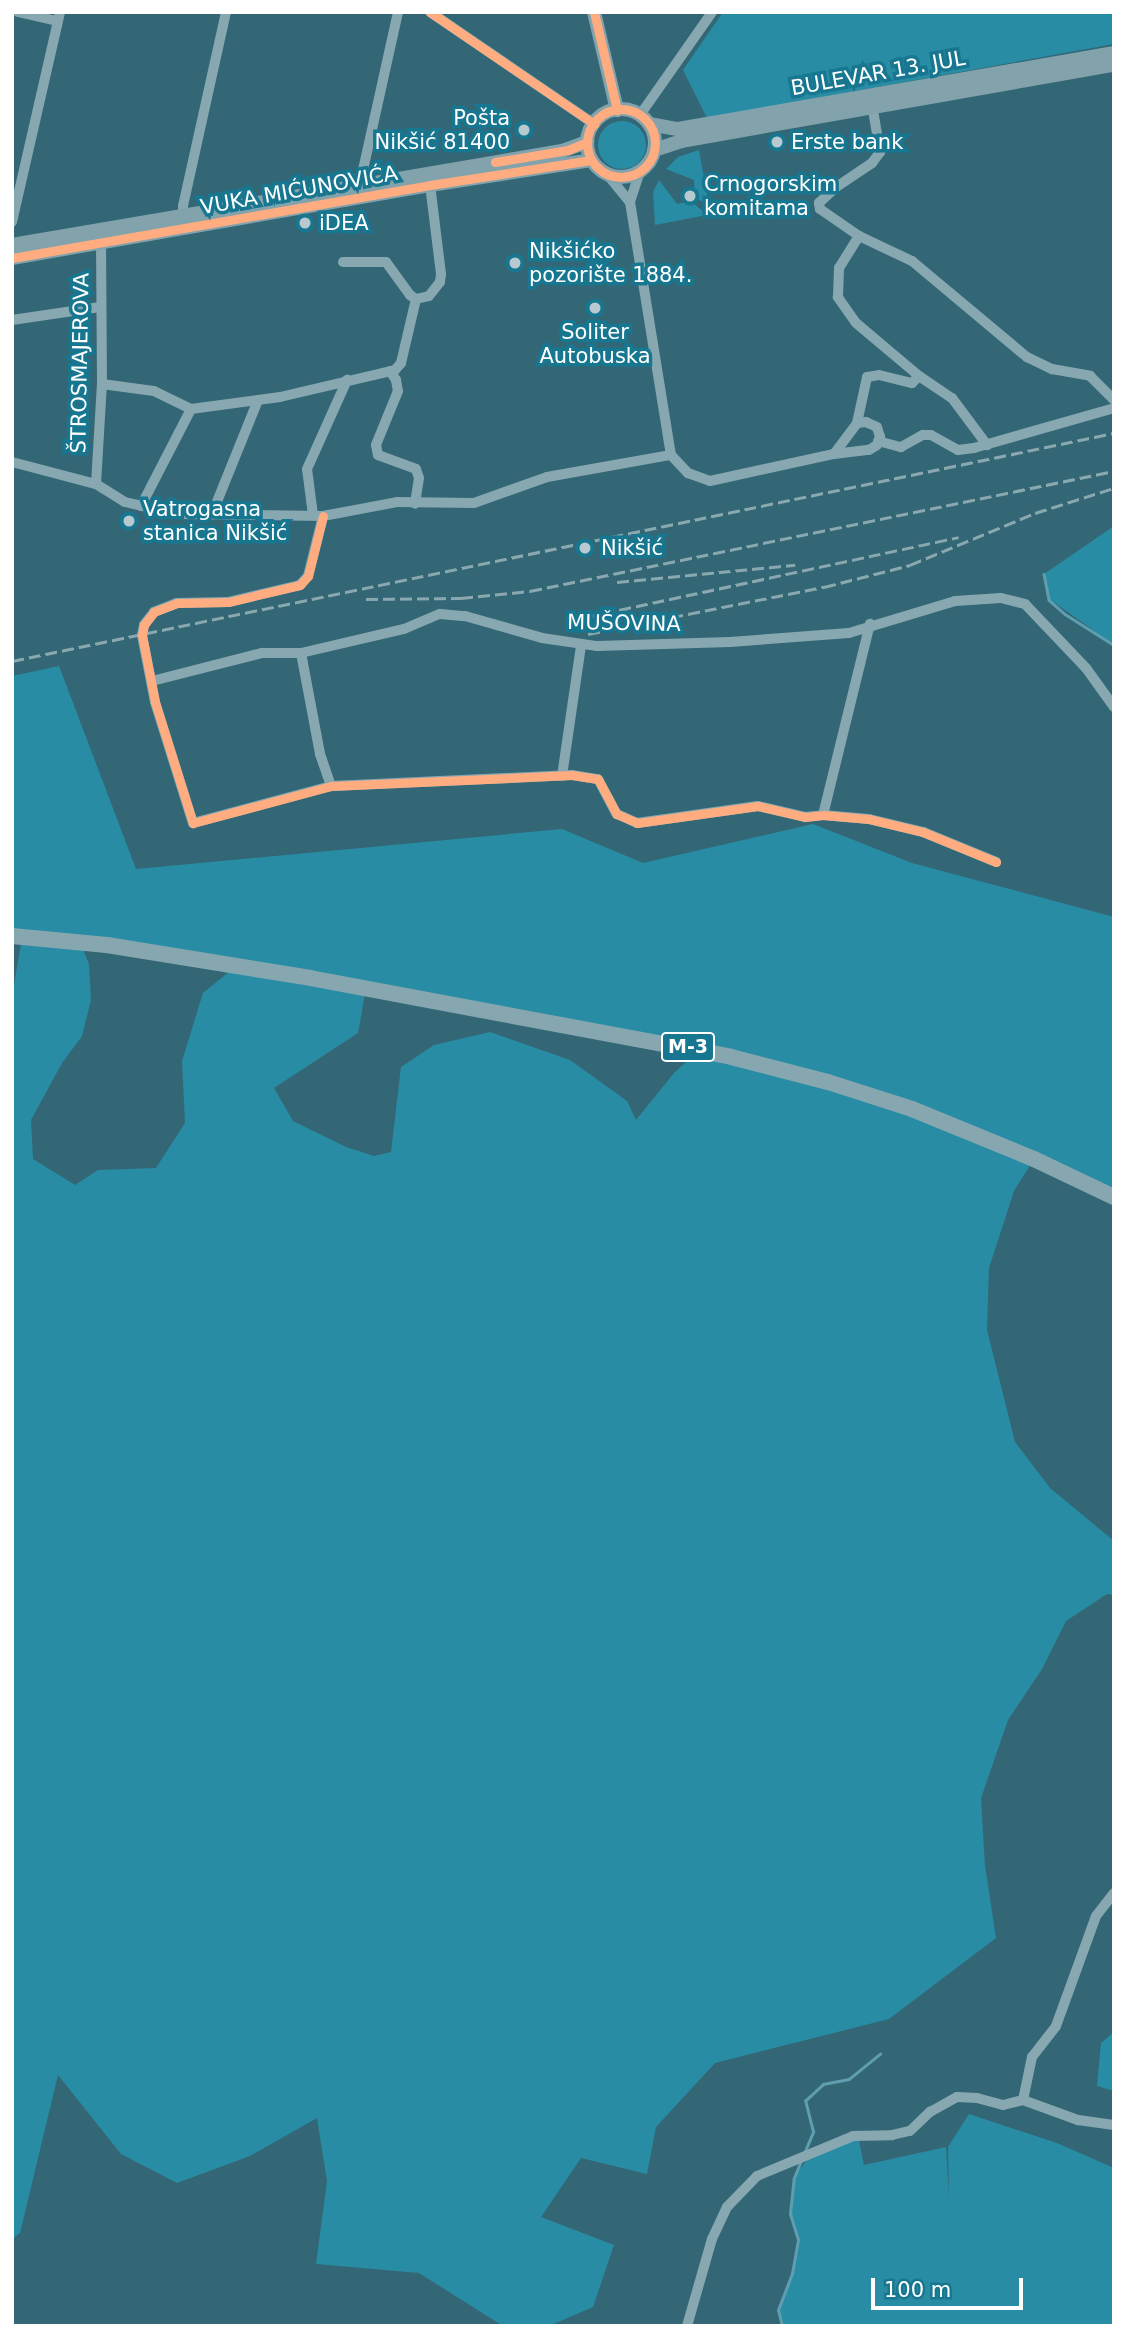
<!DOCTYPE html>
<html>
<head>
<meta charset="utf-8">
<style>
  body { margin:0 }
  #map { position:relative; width:1126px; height:2338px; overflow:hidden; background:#336775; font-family:"DejaVu Sans",sans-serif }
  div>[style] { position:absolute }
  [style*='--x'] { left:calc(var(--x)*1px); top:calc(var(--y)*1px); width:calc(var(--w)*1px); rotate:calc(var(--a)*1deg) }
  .green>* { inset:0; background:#298ca5 }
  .round { border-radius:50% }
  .stream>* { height:2.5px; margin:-1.25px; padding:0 1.25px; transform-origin:1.25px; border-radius:1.25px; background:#5f9eaf }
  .street>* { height:10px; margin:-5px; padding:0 5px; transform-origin:5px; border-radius:5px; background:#87a8b1 }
  .secondary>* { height:14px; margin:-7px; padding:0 7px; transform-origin:7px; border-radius:7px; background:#82a3ac }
  .secondary>.ring { margin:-7px; padding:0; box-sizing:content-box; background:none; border:14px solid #82a3ac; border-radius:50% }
  .primary>* { height:16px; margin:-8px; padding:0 8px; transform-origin:8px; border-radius:8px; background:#87a7b0 }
  .rail>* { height:2.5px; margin-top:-1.25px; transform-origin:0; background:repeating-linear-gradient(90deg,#89a8b0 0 12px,transparent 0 17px) }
  .cycleway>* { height:9px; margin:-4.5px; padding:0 4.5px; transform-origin:4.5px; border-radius:4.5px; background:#ffac80 }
  .cycleway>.ring { margin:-4.5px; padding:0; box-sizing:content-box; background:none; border:9px solid #ffac80; border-radius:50% }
  .dots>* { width:19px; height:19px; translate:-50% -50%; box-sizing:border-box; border:4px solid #187790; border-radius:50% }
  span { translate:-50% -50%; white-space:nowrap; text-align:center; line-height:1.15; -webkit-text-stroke:7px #187790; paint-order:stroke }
  .shield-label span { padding:2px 5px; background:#187790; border:2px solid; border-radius:5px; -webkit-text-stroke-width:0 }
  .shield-label { font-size:19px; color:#fff; font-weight:700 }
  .street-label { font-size:21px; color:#fff }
  .poi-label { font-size:21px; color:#fff }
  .right { translate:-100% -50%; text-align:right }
  .left { translate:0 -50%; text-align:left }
  .frame { position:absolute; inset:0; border:14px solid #fff; pointer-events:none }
  .scale { position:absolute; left:871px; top:2278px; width:152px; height:32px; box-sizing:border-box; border:4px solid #fff; border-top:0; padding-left:9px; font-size:21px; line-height:24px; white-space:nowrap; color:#fff; -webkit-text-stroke:5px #187790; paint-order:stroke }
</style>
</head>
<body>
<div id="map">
  <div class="green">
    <div style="clip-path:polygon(723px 12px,1114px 12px,1114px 44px,707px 118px,683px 70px)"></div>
    <div class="round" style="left:598px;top:121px;width:48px;height:48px"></div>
    <div style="clip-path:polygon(699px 150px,709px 206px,695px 197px,694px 180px,666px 169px,678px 157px)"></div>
    <div style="clip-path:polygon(659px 180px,677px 204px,691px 201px,707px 215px,655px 225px,653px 192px)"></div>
    <div style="clip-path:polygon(1114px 526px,1114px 645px,1048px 598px,1044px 574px)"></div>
    <div style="clip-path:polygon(evenodd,59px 666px,136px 869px,562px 829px,643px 863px,813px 824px,912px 863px,1114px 917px,1114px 1199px,1034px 1159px,1014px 1191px,989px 1268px,987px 1330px,1015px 1442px,1050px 1488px,1114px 1541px,1114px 1595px,1107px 1594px,1066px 1621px,1042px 1669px,1008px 1720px,981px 1798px,985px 1866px,996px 1938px,889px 2019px,715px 2063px,656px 2127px,647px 2174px,581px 2158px,541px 2217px,614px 2245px,593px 2307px,549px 2326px,503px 2326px,419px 2273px,316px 2264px,327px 2181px,317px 2118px,250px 2156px,177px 2183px,121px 2154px,58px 2075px,20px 2233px,12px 2239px,12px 996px,22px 938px,12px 936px,12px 676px,59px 666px,80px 942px,235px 967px,203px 993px,182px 1061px,185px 1123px,156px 1168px,98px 1170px,75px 1185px,33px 1159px,31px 1120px,62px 1063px,82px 1036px,91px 1000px,89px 964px,80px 942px,59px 666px,366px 988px,698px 1051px,674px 1073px,636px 1120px,627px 1101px,570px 1060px,490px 1032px,434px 1045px,401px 1067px,391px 1152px,374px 1156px,346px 1147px,293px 1121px,274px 1088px,358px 1033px,366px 988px)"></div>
    <div style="clip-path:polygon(1114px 2032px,1114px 2091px,1097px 2086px,1101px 2043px)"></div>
    <div style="clip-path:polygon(969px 2114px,1057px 2143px,1114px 2168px,1114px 2326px,782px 2326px,778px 2310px,790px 2279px,798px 2240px,790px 2214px,794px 2178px,812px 2152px,858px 2136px,864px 2165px,946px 2147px,949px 2199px,948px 2147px)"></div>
  </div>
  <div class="stream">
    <div style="--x:1044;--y:574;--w:26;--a:79"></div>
    <div style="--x:1049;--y:600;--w:21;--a:41"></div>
    <div style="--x:1065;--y:614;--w:58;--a:32.3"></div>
    <div style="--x:805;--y:2151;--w:21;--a:-67"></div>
    <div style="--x:813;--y:2132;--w:32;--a:-104"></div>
    <div style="--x:805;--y:2101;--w:25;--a:-43"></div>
    <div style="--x:823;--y:2084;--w:26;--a:-11"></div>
    <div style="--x:849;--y:2079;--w:40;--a:-39"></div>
    <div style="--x:782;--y:2326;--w:16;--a:-104"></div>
    <div style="--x:778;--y:2310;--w:39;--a:-69"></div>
    <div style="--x:792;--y:2274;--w:35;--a:-80"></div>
    <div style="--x:798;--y:2240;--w:27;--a:-107"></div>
    <div style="--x:790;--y:2214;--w:36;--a:-84"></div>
    <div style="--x:794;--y:2178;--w:18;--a:-68"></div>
  </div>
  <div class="street">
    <div style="--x:18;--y:12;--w:40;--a:13"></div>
    <div style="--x:430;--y:12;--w:199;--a:34.3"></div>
    <div style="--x:872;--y:104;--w:49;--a:80.5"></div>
    <div style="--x:880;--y:152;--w:14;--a:126"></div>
    <div style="--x:872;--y:163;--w:45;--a:146"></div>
    <div style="--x:835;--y:188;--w:22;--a:137"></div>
    <div style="--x:819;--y:203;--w:6;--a:81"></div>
    <div style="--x:820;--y:209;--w:47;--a:34.7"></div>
    <div style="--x:859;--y:236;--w:59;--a:25.3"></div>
    <div style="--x:912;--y:261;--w:150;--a:39.9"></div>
    <div style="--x:1027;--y:357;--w:28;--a:26"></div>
    <div style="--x:1052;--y:369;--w:39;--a:10"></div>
    <div style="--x:1090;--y:376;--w:34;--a:45"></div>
    <div style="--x:640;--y:115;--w:126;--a:-55"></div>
    <div style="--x:640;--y:171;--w:33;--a:108"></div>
    <div style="--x:630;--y:202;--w:256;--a:80.8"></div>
    <div style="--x:607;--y:174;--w:36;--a:51"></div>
    <div style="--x:362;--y:190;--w:11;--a:-95"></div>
    <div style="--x:361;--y:179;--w:171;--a:-77.5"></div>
    <div style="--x:183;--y:220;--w:14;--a:-90"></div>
    <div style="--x:183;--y:206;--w:199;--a:-77.5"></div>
    <div style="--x:12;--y:222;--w:215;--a:-77.1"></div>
    <div style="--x:343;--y:262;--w:43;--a:0"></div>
    <div style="--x:386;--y:262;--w:41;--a:54"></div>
    <div style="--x:410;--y:295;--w:7;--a:34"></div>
    <div style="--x:416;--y:299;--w:13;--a:-13"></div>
    <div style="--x:429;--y:296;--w:18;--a:-52"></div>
    <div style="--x:440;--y:282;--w:8;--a:-83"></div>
    <div style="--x:441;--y:274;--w:90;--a:-97"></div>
    <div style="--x:12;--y:320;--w:89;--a:-8.4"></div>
    <div style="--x:390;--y:371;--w:11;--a:56"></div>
    <div style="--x:396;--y:380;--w:11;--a:80"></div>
    <div style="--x:398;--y:391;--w:58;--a:112.2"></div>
    <div style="--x:376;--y:445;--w:10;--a:79"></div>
    <div style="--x:378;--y:455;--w:40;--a:20.2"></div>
    <div style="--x:416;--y:469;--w:9;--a:72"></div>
    <div style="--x:419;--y:478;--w:26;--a:99"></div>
    <div style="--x:919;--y:376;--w:40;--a:34"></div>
    <div style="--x:952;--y:398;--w:59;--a:53.3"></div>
    <div style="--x:102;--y:384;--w:52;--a:7.7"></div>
    <div style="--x:154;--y:391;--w:41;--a:25.9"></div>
    <div style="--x:878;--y:441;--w:24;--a:15"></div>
    <div style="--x:901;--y:447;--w:25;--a:-29"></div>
    <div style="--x:923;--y:435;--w:8;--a:0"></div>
    <div style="--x:931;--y:435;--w:31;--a:29"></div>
    <div style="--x:958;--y:450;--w:16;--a:-7"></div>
    <div style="--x:974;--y:448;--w:146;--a:-15.9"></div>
    <div style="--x:834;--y:454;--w:39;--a:-53"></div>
    <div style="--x:857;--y:423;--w:47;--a:-77.7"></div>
    <div style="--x:867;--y:377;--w:12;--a:-9"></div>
    <div style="--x:879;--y:375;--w:34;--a:14"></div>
    <div style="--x:912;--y:383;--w:10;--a:-45"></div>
    <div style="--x:919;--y:376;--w:82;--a:-139.9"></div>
    <div style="--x:856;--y:323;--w:32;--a:-125"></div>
    <div style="--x:838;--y:297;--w:29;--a:-88"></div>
    <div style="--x:839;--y:268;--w:38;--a:-58"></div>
    <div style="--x:671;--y:455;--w:25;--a:47"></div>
    <div style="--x:688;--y:473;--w:23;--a:20"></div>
    <div style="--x:710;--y:481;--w:127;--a:-12.3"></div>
    <div style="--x:834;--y:454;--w:35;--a:-7"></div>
    <div style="--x:869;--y:450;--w:9;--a:-32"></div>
    <div style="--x:877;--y:445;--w:9;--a:-69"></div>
    <div style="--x:880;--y:437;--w:10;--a:-107"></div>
    <div style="--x:877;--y:427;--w:12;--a:-156"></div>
    <div style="--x:866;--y:422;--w:9;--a:174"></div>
    <div style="--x:12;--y:462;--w:87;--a:14.7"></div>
    <div style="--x:96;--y:484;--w:34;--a:32"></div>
    <div style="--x:125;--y:502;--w:53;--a:13"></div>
    <div style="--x:177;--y:514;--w:146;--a:0.8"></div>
    <div style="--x:323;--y:516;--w:75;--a:-10.7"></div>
    <div style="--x:397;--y:502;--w:77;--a:0.7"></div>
    <div style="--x:474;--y:503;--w:77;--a:-19.6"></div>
    <div style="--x:547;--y:477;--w:126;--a:-10.1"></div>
    <div style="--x:96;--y:484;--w:100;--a:-86.6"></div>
    <div style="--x:102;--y:384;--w:141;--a:-90.4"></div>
    <div style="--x:141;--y:506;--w:109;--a:-62.7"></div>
    <div style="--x:191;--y:409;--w:90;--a:-7.7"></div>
    <div style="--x:280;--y:397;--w:118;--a:-13.2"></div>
    <div style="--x:395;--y:370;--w:9;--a:-49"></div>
    <div style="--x:401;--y:363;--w:66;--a:-76.8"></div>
    <div style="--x:212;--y:514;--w:123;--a:-68"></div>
    <div style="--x:313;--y:515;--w:46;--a:-97.4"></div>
    <div style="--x:307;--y:469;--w:98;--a:-65.8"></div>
    <div style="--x:323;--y:516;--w:62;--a:104"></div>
    <div style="--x:308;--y:576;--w:12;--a:132"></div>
    <div style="--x:300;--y:585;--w:74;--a:166.7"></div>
    <div style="--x:228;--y:602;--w:51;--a:178.9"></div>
    <div style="--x:177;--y:603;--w:25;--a:159"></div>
    <div style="--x:154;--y:612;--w:16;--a:128"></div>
    <div style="--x:144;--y:625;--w:10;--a:101"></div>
    <div style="--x:142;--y:635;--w:68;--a:79"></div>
    <div style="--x:155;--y:702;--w:127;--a:72.6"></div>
    <div style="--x:193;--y:823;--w:143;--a:-15"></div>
    <div style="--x:331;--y:786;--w:241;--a:-2.6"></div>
    <div style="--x:572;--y:775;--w:26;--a:9"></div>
    <div style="--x:598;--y:779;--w:40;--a:62"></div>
    <div style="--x:617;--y:814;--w:22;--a:24"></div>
    <div style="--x:637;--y:823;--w:122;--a:-8"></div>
    <div style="--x:758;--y:806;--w:48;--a:13.2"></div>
    <div style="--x:805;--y:817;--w:18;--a:-6"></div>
    <div style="--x:823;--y:815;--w:46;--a:5"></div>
    <div style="--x:869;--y:819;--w:56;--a:13.5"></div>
    <div style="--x:923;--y:832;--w:79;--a:22.3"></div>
    <div style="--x:301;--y:653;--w:103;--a:79.3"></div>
    <div style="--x:320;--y:754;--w:34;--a:71"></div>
    <div style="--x:152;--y:681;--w:114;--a:-14.3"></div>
    <div style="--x:262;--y:653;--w:39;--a:0"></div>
    <div style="--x:301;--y:653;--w:106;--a:-13.1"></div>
    <div style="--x:404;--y:629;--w:39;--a:-23"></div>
    <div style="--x:440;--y:614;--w:25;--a:5"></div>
    <div style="--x:465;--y:616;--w:80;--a:15.9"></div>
    <div style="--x:542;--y:638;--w:56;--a:8.3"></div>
    <div style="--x:597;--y:646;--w:133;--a:-1.7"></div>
    <div style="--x:730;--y:642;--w:119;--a:-4.3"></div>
    <div style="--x:849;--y:633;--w:111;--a:-16.8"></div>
    <div style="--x:955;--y:601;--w:46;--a:-3.7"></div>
    <div style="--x:1001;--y:598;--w:25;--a:14"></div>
    <div style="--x:1025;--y:604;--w:88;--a:46.4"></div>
    <div style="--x:1086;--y:668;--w:48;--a:54.3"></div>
    <div style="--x:562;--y:776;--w:132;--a:-81.7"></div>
    <div style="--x:823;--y:815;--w:197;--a:-76.2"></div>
    <div style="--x:1023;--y:2100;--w:59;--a:20"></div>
    <div style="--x:1078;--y:2120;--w:36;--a:8"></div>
    <div style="--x:687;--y:2326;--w:91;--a:-74"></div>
    <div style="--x:712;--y:2239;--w:35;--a:-65"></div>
    <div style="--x:727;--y:2207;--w:43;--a:-45.9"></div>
    <div style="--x:757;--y:2176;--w:104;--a:-22.6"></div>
    <div style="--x:853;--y:2136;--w:39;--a:-1"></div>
    <div style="--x:892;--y:2135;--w:18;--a:-13"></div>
    <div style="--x:910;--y:2131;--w:28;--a:-44"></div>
    <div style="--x:930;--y:2112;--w:31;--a:-29"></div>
    <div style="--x:957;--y:2097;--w:20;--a:3"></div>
    <div style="--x:977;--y:2098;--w:27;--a:15"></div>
    <div style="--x:1003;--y:2105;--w:21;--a:-14"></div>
    <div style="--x:1023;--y:2100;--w:44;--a:-78.2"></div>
    <div style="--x:1032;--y:2057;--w:39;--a:-52"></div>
    <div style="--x:1056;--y:2026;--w:117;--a:-70"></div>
    <div style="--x:1096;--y:1916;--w:29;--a:-52"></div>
  </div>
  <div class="secondary">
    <div style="--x:594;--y:12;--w:101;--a:76.8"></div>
    <div class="ring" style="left:587px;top:109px;width:54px;height:54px"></div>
    <div style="--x:649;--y:124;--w:29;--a:10"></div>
    <div style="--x:678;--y:129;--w:443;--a:-9.9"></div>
    <div style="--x:654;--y:150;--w:28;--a:-18"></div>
    <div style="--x:681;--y:141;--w:440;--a:-10"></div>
    <div style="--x:12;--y:245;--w:558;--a:-9.7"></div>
    <div style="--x:562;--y:151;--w:27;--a:-20"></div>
    <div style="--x:12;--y:258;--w:424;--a:-9.9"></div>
    <div style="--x:430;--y:185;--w:163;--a:-8.8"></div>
  </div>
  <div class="primary">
    <div style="--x:12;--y:936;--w:95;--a:5.4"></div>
    <div style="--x:107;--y:945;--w:206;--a:9.2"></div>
    <div style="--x:310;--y:978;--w:428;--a:10.6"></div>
    <div style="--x:731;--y:1057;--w:100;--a:14.5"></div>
    <div style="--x:828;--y:1082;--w:88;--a:17.8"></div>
    <div style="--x:912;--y:1109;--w:132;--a:22.3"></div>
    <div style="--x:1034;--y:1159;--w:89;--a:25.4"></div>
  </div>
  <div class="rail">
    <div style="--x:617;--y:582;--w:179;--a:-5.5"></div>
    <div style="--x:366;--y:599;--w:95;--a:-0.6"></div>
    <div style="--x:461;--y:598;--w:69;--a:-5.8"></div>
    <div style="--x:530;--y:591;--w:596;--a:-11.61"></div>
    <div style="--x:586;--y:617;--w:381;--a:-12.1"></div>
    <div style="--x:588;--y:634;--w:241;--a:-11.3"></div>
    <div style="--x:824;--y:587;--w:89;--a:-14.3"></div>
    <div style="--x:910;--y:565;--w:135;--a:-22.6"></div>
    <div style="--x:1035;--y:513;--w:83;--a:-17.6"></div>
    <div style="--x:12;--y:661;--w:1125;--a:-11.69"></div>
  </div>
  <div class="cycleway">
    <div style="--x:430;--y:12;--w:199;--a:34.3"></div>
    <div style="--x:594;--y:12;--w:101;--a:76.8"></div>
    <div class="ring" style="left:587px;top:109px;width:59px;height:59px"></div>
    <div style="--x:495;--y:162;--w:74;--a:-9.3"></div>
    <div style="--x:568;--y:150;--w:21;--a:-23"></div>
    <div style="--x:12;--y:258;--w:424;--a:-9.9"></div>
    <div style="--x:430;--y:185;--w:163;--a:-8.8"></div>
    <div style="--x:323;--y:516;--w:62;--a:104"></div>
    <div style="--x:308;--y:576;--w:12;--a:132"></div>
    <div style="--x:300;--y:585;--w:74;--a:166.7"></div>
    <div style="--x:228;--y:602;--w:51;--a:178.9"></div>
    <div style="--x:177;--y:603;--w:25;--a:159"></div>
    <div style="--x:154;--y:612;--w:16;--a:128"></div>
    <div style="--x:144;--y:625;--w:10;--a:101"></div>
    <div style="--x:142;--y:635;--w:68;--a:79"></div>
    <div style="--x:155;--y:702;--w:127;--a:72.6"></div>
    <div style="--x:193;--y:823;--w:143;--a:-15"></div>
    <div style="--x:331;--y:786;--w:241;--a:-2.6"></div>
    <div style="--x:572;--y:775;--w:26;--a:9"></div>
    <div style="--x:598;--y:779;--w:40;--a:62"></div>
    <div style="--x:617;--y:814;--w:22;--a:24"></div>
    <div style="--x:637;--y:823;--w:122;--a:-8"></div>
    <div style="--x:758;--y:806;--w:48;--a:13.2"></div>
    <div style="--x:805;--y:817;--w:18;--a:-6"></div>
    <div style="--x:823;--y:815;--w:46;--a:5"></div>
    <div style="--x:869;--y:819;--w:56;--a:13.5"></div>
    <div style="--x:923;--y:832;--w:79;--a:22.3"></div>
  </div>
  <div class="dots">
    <div style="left:524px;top:130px;background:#b8cacf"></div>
    <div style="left:777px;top:142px;background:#b8cacf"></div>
    <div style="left:690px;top:196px;background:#b8cacf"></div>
    <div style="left:305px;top:223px;background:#b8cacf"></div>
    <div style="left:515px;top:263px;background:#b8cacf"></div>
    <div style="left:595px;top:308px;background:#b8cacf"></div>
    <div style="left:129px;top:521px;background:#b8cacf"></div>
    <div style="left:585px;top:548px;background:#b8cacf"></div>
  </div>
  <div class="shield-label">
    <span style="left:688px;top:1047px">M-3</span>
  </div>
  <div class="street-label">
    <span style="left:878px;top:73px;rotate:-10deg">BULEVAR 13. JUL</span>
    <span style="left:299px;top:190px;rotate:-10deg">VUKA MIĆUNOVIĆA</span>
    <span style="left:80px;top:363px;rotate:-89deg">ŠTROSMAJEROVA</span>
    <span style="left:624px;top:623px;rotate:1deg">MUŠOVINA</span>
  </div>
  <div class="poi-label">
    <span class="right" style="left:510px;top:130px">Pošta<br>Nikšić 81400</span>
    <span class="left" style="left:791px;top:142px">Erste bank</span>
    <span class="left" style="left:704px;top:196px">Crnogorskim<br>komitama</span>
    <span class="left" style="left:319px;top:223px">iDEA</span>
    <span class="left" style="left:529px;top:263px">Nikšićko<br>pozorište 1884.</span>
    <span style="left:595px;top:344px">Soliter<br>Autobuska</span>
    <span class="left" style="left:143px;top:521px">Vatrogasna<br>stanica Nikšić</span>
    <span class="left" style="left:601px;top:548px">Nikšić</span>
  </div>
  <div class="frame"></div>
  <div class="scale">100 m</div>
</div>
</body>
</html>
